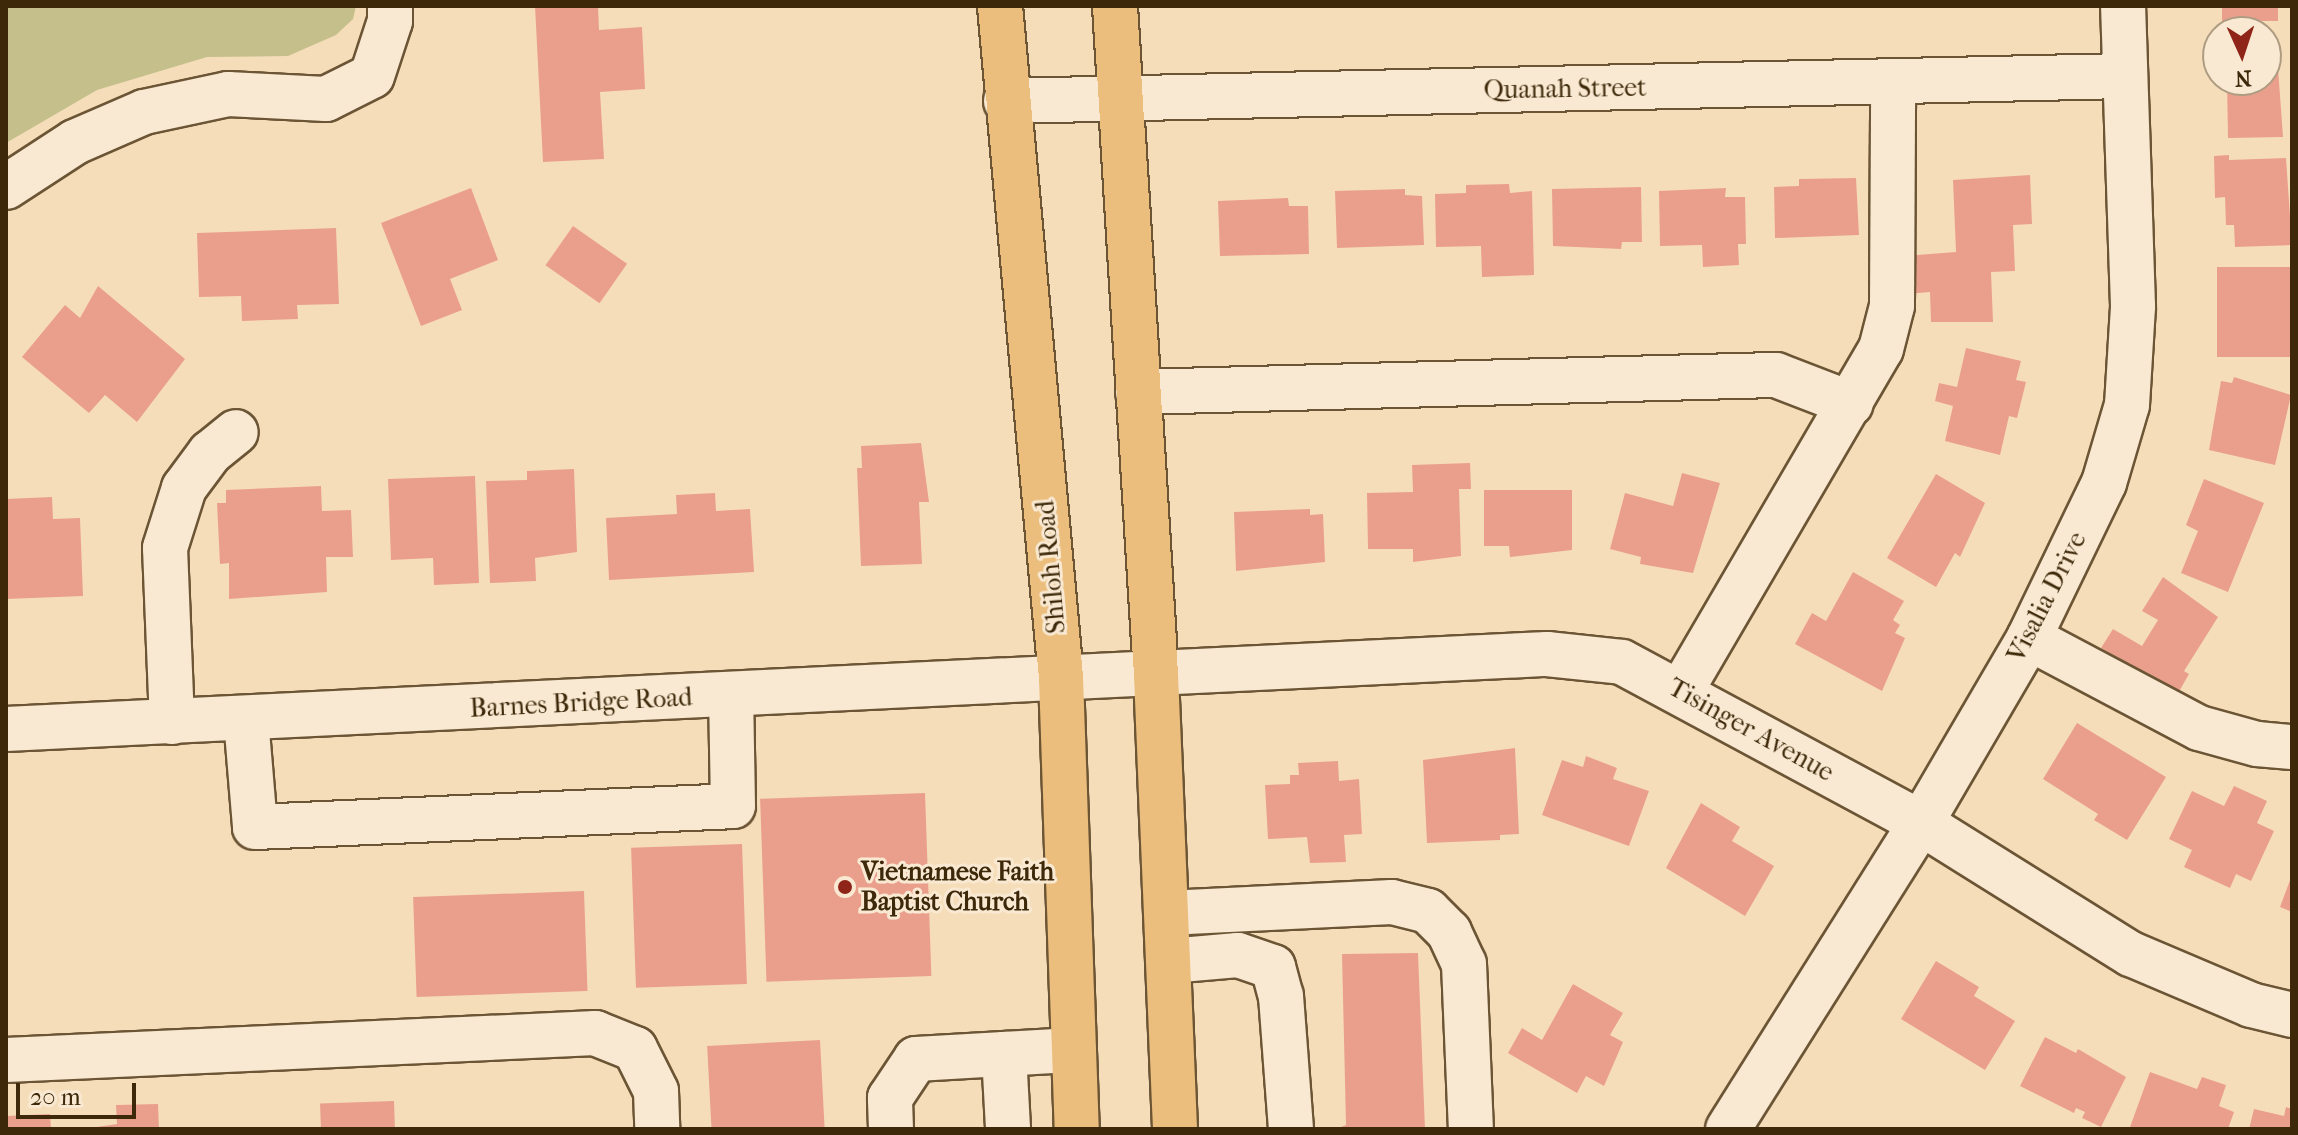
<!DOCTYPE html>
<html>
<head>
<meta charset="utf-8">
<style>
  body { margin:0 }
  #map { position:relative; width:2298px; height:1135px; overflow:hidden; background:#f6ddba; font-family:"IM FELL French Canon",serif }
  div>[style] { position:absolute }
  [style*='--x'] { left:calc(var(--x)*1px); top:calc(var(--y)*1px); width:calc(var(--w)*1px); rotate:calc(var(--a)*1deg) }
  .green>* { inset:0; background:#c4bf8b }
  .building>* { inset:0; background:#ea9f8d; transform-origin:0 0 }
  .roads { filter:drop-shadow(2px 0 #6b5535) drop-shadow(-2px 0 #6b5535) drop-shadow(0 2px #6b5535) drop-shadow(0 -2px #6b5535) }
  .minor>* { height:44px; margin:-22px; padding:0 22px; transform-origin:22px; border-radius:22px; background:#f9e9d2 }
  .major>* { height:44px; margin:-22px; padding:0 22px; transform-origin:22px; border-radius:22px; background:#ebbe7d }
  .dots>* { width:22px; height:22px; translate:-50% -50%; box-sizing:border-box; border:4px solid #f9e9d2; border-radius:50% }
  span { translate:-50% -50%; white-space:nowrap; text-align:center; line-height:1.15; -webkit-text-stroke:6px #f9e9d2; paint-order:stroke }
  .street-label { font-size:26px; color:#3d2809 }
  .poi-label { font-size:26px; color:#3d2809; font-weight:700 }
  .left { translate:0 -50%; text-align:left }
  .frame { position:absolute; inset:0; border:8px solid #3d2809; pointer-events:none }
  .north { position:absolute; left:2202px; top:16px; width:80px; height:80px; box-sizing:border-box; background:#f9e9d2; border:2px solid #ae9c82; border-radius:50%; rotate:177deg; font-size:22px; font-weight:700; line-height:32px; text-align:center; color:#3d2809 }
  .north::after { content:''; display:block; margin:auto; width:28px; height:36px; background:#8f2418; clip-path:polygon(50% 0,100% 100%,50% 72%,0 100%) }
  .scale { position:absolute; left:16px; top:1083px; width:120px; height:36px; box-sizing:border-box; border:4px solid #3d2809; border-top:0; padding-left:10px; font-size:24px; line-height:28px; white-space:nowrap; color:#3d2809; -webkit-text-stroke:6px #f9e9d2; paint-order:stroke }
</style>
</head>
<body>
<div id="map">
  <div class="green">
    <div style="clip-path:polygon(6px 6px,356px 6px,353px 19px,336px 35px,288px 56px,207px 57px,97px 90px,6px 143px)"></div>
  </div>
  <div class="building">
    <div style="clip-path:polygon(535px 6px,598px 6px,599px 30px,642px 27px,645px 89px,600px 92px,604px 159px,543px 162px)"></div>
    <div style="left:2222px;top:6px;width:56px;height:15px"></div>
    <div style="clip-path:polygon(2266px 40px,2276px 40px,2283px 137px,2228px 138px,2227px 80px,2266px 80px)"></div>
    <div style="clip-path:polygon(2209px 42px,2218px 42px,2218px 80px,2211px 80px)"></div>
    <div style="clip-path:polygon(2229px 155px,2229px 160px,2286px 158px,2292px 245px,2235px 247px,2234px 225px,2226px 225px,2225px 197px,2215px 198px,2214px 156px)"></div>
    <div style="clip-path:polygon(2030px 175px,2032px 224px,2013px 225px,2015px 271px,1991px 272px,1993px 322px,1931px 322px,1930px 292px,1906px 294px,1904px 256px,1956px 252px,1953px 180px)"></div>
    <div style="clip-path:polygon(1856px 178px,1859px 235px,1775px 238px,1774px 187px,1799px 186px,1799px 179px)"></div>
    <div style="clip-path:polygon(1509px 184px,1510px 193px,1532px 191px,1534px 275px,1482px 277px,1481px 246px,1436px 247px,1435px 194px,1466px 193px,1466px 185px)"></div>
    <div style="clip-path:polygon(1641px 187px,1642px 242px,1622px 242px,1621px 249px,1553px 246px,1552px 189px)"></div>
    <div style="clip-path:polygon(471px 188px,498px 260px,450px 279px,462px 310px,421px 326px,381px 223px)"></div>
    <div style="clip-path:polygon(1726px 188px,1725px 197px,1745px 197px,1746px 244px,1738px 244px,1739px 265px,1703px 267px,1702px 245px,1660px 246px,1659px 191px)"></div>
    <div style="clip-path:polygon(1405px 189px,1405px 195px,1422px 196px,1424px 245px,1337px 248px,1335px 191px)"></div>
    <div style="clip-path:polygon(1288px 198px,1289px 206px,1308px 206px,1309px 254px,1220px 256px,1218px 201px)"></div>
    <div style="left:573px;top:226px;width:66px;height:48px;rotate:35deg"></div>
    <div style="clip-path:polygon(336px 228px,339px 304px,297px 305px,298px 319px,242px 321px,241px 296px,199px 297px,197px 233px)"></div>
    <div style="left:2292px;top:267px;width:90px;height:75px;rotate:90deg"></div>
    <div style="clip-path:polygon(98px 286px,185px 359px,137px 422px,105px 395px,89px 413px,22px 357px,65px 305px,80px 318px)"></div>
    <div style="clip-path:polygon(1966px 348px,2021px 361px,2016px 380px,2026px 382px,2017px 418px,2009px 416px,2000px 455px,1945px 441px,1953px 406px,1935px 401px,1939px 383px,1957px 387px)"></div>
    <div style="clip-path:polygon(2234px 377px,2291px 395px,2275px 465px,2209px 450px,2221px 381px,2232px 383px)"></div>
    <div style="clip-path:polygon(921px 443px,929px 502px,919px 502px,922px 564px,861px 566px,857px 468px,862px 468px,861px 446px)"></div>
    <div style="clip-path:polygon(1470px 463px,1471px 489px,1459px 489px,1461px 556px,1413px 562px,1413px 549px,1368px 549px,1367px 493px,1413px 492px,1412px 465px)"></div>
    <div style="clip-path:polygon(574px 469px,577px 552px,535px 558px,536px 581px,490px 583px,486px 481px,527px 480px,527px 471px)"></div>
    <div style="clip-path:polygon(1682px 473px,1720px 483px,1693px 573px,1640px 564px,1641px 557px,1610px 549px,1625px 493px,1673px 506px)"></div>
    <div style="clip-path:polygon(1936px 474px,1985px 503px,1960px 557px,1955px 553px,1936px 587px,1887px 558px)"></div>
    <div style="clip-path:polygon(475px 476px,479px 583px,434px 585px,433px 558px,391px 560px,388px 479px)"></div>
    <div style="clip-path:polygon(2204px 479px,2264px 503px,2228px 592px,2181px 573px,2198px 531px,2186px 525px)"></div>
    <div style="clip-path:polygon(321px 486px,322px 511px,351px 510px,353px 557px,326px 557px,327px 592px,229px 599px,229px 563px,220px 564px,217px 503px,226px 503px,226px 490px)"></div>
    <div style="clip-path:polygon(1484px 490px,1572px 490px,1572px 550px,1510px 557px,1509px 546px,1484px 546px)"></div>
    <div style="clip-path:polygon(715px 493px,716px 511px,750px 509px,754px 572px,609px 580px,606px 518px,677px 514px,676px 495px)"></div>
    <div style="clip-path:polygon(52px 497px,53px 519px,80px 518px,83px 596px,6px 599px,6px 499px)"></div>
    <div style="clip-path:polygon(1310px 509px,1310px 515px,1323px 514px,1325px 562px,1236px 571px,1234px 512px)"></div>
    <div style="clip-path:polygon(1853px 572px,1904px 601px,1893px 620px,1900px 625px,1895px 633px,1905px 638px,1882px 691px,1795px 644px,1812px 613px,1826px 621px)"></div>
    <div style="clip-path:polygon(2163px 577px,2218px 617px,2184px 671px,2189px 674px,2177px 695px,2101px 648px,2113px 629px,2142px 646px,2158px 620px,2142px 611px)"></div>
    <div style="clip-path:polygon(2077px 723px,2166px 777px,2127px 840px,2094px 820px,2098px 814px,2043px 779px)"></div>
    <div style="clip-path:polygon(1515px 748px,1519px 834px,1500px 835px,1500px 840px,1427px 843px,1423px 760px)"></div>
    <div style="clip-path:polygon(1586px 756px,1617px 768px,1613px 779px,1649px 791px,1629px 846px,1542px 815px,1562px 760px,1583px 767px)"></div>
    <div style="clip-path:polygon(1338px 761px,1339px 781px,1359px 779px,1362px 834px,1344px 835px,1346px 862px,1310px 863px,1307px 837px,1268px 839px,1265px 785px,1290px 784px,1290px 775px,1299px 775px,1298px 763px)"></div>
    <div style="clip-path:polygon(2234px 786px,2267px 801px,2257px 823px,2274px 831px,2251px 881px,2236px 874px,2230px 888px,2184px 867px,2192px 850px,2169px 839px,2192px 791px,2224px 806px)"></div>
    <div style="left:925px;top:793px;width:183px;height:165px;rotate:88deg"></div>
    <div style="clip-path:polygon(1701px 803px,1740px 827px,1732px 841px,1774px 866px,1745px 916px,1666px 868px)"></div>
    <div style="left:742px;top:844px;width:140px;height:111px;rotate:88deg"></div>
    <div style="clip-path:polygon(2292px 875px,2292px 912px,2280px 907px)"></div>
    <div style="left:584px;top:891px;width:100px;height:171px;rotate:88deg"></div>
    <div style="clip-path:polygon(1418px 953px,1425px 1129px,1336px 1129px,1346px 1125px,1342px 954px)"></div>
    <div style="clip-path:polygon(1936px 961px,1979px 987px,1974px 996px,2015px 1021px,1985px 1070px,1901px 1019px)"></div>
    <div style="clip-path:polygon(1573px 984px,1623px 1013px,1610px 1035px,1623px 1042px,1604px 1086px,1586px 1076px,1577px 1093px,1508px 1053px,1522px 1028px,1542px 1040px)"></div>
    <div style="clip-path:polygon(2045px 1037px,2076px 1053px,2078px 1049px,2126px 1077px,2101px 1127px,2082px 1118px,2085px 1112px,2076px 1108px,2074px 1113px,2020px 1086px)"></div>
    <div style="left:820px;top:1040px;width:89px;height:113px;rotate:87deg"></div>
    <div style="clip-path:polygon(2150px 1072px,2197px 1089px,2202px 1077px,2226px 1085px,2219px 1106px,2234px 1112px,2228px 1129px,2130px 1127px)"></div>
    <div style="left:394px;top:1101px;width:28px;height:74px;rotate:88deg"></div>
    <div style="clip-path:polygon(158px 1104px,159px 1129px,83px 1129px,117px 1124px,116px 1105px)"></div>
    <div style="clip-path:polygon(2286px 1107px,2292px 1109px,2292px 1129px,2249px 1129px,2254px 1109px,2284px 1116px)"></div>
    <div style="clip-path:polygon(50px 1114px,51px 1129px,6px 1129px,6px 1116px)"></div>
  </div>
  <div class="roads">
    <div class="minor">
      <div style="--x:1006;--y:101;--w:1118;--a:-1.28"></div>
      <div style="--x:6;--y:187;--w:82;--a:-33.1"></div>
      <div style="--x:75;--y:142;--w:75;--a:-23.5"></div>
      <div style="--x:144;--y:112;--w:86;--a:-12.1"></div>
      <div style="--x:228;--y:94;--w:98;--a:2.9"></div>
      <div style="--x:326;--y:99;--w:51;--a:-26.6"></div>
      <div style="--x:372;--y:76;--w:58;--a:-71.9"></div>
      <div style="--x:390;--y:21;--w:15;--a:-90"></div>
      <div style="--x:1138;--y:392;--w:638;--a:-1.53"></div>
      <div style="--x:1776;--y:375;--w:80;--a:21.1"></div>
      <div style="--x:2029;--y:638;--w:192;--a:27.9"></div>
      <div style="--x:2199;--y:728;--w:60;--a:15.4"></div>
      <div style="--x:2257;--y:744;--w:35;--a:5"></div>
      <div style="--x:1681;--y:691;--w:396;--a:-59.7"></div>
      <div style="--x:1881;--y:349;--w:44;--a:-75.7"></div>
      <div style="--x:1892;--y:306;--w:225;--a:-89.7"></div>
      <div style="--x:246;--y:719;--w:108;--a:85.2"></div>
      <div style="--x:255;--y:827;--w:478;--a:-2.5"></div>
      <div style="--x:733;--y:806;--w:110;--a:-91"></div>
      <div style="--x:172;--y:722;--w:174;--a:-92.3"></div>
      <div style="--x:165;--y:548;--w:63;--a:-72.4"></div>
      <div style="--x:184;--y:488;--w:44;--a:-53.4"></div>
      <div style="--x:210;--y:453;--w:33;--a:-39"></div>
      <div style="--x:6;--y:729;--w:1543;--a:-2.79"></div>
      <div style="--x:1547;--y:654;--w:75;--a:6.1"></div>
      <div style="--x:1622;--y:662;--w:340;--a:28.3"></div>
      <div style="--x:1921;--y:823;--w:248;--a:32"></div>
      <div style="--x:2131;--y:954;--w:130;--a:23"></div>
      <div style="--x:2251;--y:1005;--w:42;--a:13.7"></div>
      <div style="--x:1167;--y:913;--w:225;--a:-2.8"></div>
      <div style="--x:1392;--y:902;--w:37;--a:14"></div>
      <div style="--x:1428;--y:911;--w:30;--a:45"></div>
      <div style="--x:1449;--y:932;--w:35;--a:65"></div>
      <div style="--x:1464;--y:964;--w:165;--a:87.6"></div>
      <div style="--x:1169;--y:961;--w:69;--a:-5"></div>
      <div style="--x:1238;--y:955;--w:37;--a:19"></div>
      <div style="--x:1273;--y:967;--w:30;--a:75"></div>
      <div style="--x:1281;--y:996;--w:133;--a:85.7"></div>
      <div style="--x:1004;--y:1054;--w:75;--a:86.9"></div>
      <div style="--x:6;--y:1060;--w:590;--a:-2.62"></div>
      <div style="--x:595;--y:1033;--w:43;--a:21.8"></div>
      <div style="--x:635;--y:1049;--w:47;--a:63.4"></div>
      <div style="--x:656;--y:1091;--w:38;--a:88"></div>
      <div style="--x:891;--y:1129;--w:31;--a:-92"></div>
      <div style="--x:890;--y:1098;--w:47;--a:-56.3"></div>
      <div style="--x:916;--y:1059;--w:158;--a:-3.3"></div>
      <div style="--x:1728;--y:1129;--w:362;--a:-57.8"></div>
      <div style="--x:1921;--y:823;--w:214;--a:-59.7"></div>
      <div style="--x:2029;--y:638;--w:172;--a:-64.2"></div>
      <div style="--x:2104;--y:483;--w:81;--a:-73.6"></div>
      <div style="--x:2127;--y:405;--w:99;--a:-86.5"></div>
      <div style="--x:2133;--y:306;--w:300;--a:-91.9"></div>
    </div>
    <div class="major">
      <div style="--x:1000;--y:6;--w:675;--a:84.81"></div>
      <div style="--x:1061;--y:678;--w:451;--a:88"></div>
      <div style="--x:1115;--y:6;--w:670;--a:86.49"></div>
      <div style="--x:1156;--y:675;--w:454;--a:87.6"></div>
    </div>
  </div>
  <div class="dots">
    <div style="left:845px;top:887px;background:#8f2418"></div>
  </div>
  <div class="street-label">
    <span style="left:1565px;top:89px;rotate:-1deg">Quanah Street</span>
    <span style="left:1051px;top:567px;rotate:-95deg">Shiloh Road</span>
    <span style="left:2047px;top:597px;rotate:-63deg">Visalia Drive</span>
    <span style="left:581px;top:703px;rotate:-3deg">Barnes Bridge Road</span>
    <span style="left:1751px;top:730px;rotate:29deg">Tisinger Avenue</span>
  </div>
  <div class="poi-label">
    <span class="left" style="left:861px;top:887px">Vietnamese Faith<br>Baptist Church</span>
  </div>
  <div class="frame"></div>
  <div class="north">N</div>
  <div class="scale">20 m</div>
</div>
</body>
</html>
